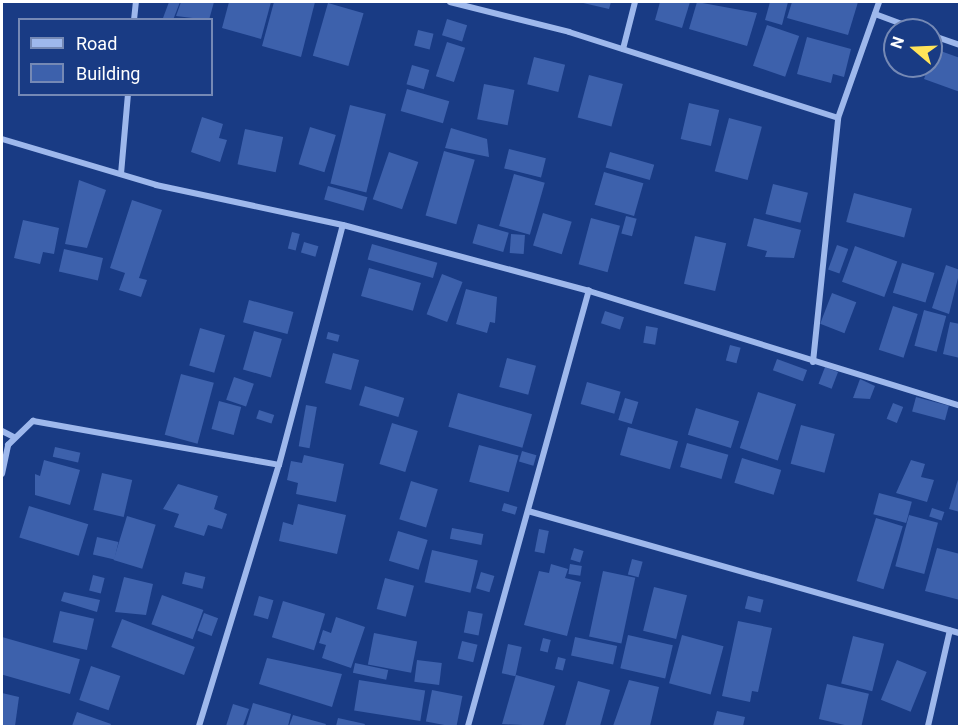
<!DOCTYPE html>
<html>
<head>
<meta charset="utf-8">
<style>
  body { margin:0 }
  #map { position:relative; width:961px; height:728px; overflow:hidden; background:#193b84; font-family:Roboto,sans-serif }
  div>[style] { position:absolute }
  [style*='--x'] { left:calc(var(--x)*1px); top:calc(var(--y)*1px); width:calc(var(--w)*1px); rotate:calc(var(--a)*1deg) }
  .building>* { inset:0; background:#3d61ac; transform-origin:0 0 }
  .street>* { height:6px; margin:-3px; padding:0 3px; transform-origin:3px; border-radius:3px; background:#9eb8ec }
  span { translate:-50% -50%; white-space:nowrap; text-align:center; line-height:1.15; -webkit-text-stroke:4.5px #193b84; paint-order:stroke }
  .frame { position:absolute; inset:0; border:3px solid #fff; pointer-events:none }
  .legend { position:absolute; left:18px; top:18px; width:195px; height:78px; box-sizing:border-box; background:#193b84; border:2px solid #7589b5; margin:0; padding:8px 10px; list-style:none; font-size:18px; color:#fff }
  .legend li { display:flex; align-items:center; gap:12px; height:30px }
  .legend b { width:30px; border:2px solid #7589b5 }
  .north { position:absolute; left:883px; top:18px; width:60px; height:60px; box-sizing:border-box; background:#193b84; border:2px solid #7589b5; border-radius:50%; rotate:289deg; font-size:16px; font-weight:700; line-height:24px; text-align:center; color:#fff }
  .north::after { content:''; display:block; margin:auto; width:21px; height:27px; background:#ffe359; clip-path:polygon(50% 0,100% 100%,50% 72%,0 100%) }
</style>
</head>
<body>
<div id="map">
  <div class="building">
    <div style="clip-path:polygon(169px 2px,180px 2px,173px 20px,163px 18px)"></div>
    <div style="clip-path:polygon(181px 2px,214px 2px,209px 20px,176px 16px)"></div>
    <div style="clip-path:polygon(229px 2px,271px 2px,261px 39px,222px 28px)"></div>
    <div style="clip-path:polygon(274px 2px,315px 2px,301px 57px,262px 46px)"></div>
    <div style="clip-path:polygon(579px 2px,611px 2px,609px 9px)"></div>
    <div style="clip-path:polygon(660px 2px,690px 2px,682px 28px,655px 20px)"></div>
    <div style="clip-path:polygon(697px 2px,757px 13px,747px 46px,689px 29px)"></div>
    <div style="clip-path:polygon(770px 2px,788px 2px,782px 25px,765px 20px)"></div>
    <div style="clip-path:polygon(792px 2px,858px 2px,848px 35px,787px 18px)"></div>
    <div style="left:328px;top:3px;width:37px;height:55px;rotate:16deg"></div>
    <div style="left:447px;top:19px;width:21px;height:17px;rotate:17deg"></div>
    <div style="left:767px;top:25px;width:34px;height:43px;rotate:19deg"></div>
    <div style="left:418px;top:30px;width:16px;height:16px;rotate:14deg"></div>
    <div style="clip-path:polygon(807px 37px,851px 49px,844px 77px,833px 74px,831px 83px,797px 74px)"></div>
    <div style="left:447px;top:42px;width:19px;height:36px;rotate:18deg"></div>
    <div style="clip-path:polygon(935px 49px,960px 58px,960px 92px,924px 79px)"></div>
    <div style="left:534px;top:57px;width:32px;height:28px;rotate:14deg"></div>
    <div style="left:412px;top:65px;width:18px;height:20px;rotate:16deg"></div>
    <div style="left:589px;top:75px;width:35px;height:44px;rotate:15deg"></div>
    <div style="left:484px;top:84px;width:31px;height:36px;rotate:11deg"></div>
    <div style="left:407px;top:89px;width:44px;height:23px;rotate:16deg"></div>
    <div style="left:689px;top:103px;width:31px;height:37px;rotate:13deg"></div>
    <div style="left:350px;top:105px;width:37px;height:81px;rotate:14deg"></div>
    <div style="clip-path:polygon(202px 117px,223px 124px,219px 138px,227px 140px,220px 162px,191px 152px)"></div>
    <div style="left:729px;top:118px;width:34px;height:55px;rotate:15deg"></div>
    <div style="left:310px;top:127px;width:27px;height:39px;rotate:17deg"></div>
    <div style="clip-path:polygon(451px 128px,487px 139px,489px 157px,445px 148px)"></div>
    <div style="left:245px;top:129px;width:39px;height:36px;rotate:12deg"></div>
    <div style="left:509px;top:149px;width:38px;height:20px;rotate:14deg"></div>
    <div style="left:444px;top:151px;width:32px;height:67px;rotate:16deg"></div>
    <div style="left:389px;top:152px;width:31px;height:50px;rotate:19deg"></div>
    <div style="left:610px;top:152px;width:46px;height:16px;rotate:16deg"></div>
    <div style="left:604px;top:172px;width:41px;height:34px;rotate:16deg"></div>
    <div style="left:514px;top:174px;width:32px;height:54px;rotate:16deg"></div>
    <div style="clip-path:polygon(79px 180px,106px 190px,87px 248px,65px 244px)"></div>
    <div style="left:773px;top:184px;width:36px;height:31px;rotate:14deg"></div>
    <div style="left:328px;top:186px;width:41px;height:14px;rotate:16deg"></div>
    <div style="left:854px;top:193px;width:60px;height:30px;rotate:15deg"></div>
    <div style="clip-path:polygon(132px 200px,162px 210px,139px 278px,147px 280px,141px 297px,119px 290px,125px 273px,110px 268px)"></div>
    <div style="left:543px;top:213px;width:30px;height:34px;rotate:17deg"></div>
    <div style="left:626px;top:216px;width:11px;height:18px;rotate:15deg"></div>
    <div style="left:591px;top:218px;width:30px;height:48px;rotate:15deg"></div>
    <div style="clip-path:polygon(754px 218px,801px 230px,794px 258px,765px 257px,767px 251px,747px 246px)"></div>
    <div style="clip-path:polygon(23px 220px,59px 228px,54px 254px,43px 252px,40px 264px,14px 258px)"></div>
    <div style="left:478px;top:224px;width:32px;height:20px;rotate:16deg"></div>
    <div style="left:292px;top:232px;width:8px;height:17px;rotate:14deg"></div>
    <div style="left:511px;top:234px;width:14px;height:19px;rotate:4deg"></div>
    <div style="left:695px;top:236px;width:32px;height:49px;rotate:13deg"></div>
    <div style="left:304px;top:242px;width:15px;height:11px;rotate:16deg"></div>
    <div style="left:372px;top:244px;width:68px;height:16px;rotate:16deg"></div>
    <div style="left:837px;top:245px;width:12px;height:26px;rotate:20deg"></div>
    <div style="left:855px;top:246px;width:45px;height:38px;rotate:20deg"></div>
    <div style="left:64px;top:249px;width:40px;height:23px;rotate:13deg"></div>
    <div style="left:902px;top:263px;width:34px;height:31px;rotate:17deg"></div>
    <div style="clip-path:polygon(946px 265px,960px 270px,949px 314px,932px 308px)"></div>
    <div style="left:369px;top:268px;width:54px;height:29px;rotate:16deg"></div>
    <div style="left:442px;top:274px;width:22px;height:43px;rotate:21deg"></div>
    <div style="clip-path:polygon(466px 289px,497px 297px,495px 323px,490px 322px,487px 333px,456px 324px)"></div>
    <div style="left:832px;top:293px;width:26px;height:33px;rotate:21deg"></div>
    <div style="left:249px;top:300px;width:46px;height:23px;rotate:15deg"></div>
    <div style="left:893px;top:306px;width:26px;height:46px;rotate:18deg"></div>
    <div style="left:924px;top:310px;width:23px;height:37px;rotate:15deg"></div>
    <div style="left:605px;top:311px;width:20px;height:13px;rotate:18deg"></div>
    <div style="clip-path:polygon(950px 322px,960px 324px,960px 358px,943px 354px)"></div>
    <div style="left:646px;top:326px;width:12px;height:17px;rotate:9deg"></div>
    <div style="left:200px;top:328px;width:26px;height:39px;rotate:16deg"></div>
    <div style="left:254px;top:331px;width:29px;height:40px;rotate:16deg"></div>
    <div style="left:328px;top:332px;width:12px;height:7px;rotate:14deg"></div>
    <div style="left:730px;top:345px;width:11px;height:16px;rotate:15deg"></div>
    <div style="left:333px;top:353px;width:27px;height:31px;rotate:15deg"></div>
    <div style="left:507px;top:358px;width:30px;height:30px;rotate:15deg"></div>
    <div style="left:777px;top:359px;width:32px;height:12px;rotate:20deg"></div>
    <div style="left:825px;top:367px;width:14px;height:18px;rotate:21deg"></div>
    <div style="left:181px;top:374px;width:34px;height:63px;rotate:15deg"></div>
    <div style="left:234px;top:377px;width:21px;height:24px;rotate:19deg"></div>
    <div style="clip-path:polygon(860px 379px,875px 386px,870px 399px,853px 398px)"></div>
    <div style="left:587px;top:382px;width:35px;height:23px;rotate:16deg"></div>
    <div style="left:365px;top:386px;width:41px;height:20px;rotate:17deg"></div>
    <div style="left:758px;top:392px;width:40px;height:59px;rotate:18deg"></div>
    <div style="left:458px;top:393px;width:77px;height:35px;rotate:16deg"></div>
    <div style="left:916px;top:397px;width:34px;height:15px;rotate:15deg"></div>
    <div style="left:625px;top:398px;width:14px;height:23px;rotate:17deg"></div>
    <div style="left:219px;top:401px;width:23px;height:29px;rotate:15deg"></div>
    <div style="left:893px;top:403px;width:11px;height:17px;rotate:22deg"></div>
    <div style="left:306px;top:405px;width:11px;height:42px;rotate:10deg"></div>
    <div style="left:696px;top:408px;width:45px;height:28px;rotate:17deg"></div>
    <div style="left:259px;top:410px;width:16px;height:9px;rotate:18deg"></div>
    <div style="left:392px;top:423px;width:27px;height:43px;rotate:17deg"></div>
    <div style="left:801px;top:425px;width:35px;height:40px;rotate:15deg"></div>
    <div style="left:628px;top:427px;width:52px;height:29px;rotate:16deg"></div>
    <div style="left:687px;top:443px;width:43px;height:25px;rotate:16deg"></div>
    <div style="left:479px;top:445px;width:41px;height:38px;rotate:15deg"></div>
    <div style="left:55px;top:447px;width:26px;height:10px;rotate:13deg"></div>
    <div style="left:522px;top:451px;width:15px;height:11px;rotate:16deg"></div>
    <div style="clip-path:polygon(304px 455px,344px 464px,336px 502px,296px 494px,298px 483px,287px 480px,291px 461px,302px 463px)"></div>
    <div style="left:742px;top:458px;width:41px;height:26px;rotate:17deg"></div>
    <div style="clip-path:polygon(44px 460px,80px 470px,70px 505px,35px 495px,35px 474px,40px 476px)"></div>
    <div style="clip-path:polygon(911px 460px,925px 464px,921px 477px,934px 480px,927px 502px,896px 493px)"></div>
    <div style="left:102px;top:473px;width:31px;height:38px;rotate:13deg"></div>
    <div style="clip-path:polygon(960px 473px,960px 512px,949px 509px)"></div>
    <div style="left:411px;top:481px;width:28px;height:40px;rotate:17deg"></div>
    <div style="clip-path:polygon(178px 484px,218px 496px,214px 509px,227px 514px,222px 529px,208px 525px,204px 536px,174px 527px,179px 514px,163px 509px)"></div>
    <div style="left:879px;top:493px;width:34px;height:22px;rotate:15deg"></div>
    <div style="left:504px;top:503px;width:14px;height:8px;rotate:17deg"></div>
    <div style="clip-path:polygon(298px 504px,346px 515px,337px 554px,279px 541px,283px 522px,293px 525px)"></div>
    <div style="left:29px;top:506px;width:62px;height:33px;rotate:17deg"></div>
    <div style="left:932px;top:508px;width:13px;height:9px;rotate:18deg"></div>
    <div style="left:909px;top:515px;width:30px;height:53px;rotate:15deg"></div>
    <div style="left:127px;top:516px;width:30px;height:46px;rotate:17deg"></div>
    <div style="left:876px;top:518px;width:28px;height:66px;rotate:17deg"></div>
    <div style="left:452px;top:528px;width:32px;height:11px;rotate:11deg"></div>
    <div style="left:539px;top:529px;width:10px;height:23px;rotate:11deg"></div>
    <div style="left:398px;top:531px;width:31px;height:31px;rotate:17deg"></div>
    <div style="left:97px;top:537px;width:22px;height:18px;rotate:13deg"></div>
    <div style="left:574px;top:548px;width:10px;height:12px;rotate:17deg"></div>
    <div style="clip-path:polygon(937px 548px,960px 554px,960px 600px,925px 591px)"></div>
    <div style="left:432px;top:550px;width:47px;height:33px;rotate:13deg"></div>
    <div style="left:632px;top:559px;width:11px;height:16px;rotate:15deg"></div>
    <div style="clip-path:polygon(551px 564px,568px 569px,565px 578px,581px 582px,567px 636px,524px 625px,539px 571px,549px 573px)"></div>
    <div style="left:570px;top:564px;width:12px;height:10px;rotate:9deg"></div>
    <div style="left:603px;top:571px;width:33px;height:67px;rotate:12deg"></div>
    <div style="left:185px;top:572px;width:21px;height:12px;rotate:14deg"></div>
    <div style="left:481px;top:572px;width:14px;height:17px;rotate:17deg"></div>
    <div style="left:93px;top:575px;width:12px;height:16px;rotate:14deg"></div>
    <div style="clip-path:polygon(124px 577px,153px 584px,146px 615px,115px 612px)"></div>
    <div style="left:385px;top:578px;width:30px;height:32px;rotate:15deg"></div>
    <div style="left:654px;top:587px;width:34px;height:45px;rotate:14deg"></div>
    <div style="clip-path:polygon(64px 592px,100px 600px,97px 612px,61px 601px)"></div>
    <div style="left:162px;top:595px;width:44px;height:31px;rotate:20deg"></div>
    <div style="left:259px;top:596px;width:15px;height:20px;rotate:16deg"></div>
    <div style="left:748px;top:596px;width:16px;height:13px;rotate:14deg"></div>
    <div style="left:283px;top:601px;width:44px;height:38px;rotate:17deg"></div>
    <div style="left:60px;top:611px;width:35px;height:32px;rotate:13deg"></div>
    <div style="left:468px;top:611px;width:15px;height:22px;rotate:11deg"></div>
    <div style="left:204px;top:613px;width:15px;height:19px;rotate:20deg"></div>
    <div style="clip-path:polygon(336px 617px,365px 627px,351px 668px,322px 658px,326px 645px,319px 643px,323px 630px,331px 633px)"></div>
    <div style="left:122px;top:619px;width:78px;height:30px;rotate:21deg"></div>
    <div style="clip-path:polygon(738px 621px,772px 628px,758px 692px,752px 691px,750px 702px,722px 696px)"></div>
    <div style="left:374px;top:633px;width:44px;height:32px;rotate:11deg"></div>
    <div style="left:628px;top:635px;width:46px;height:34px;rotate:13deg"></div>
    <div style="left:682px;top:635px;width:43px;height:50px;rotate:15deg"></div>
    <div style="left:853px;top:636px;width:32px;height:49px;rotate:14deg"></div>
    <div style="left:2px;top:637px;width:81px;height:36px;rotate:16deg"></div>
    <div style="left:575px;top:637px;width:43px;height:19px;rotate:12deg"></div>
    <div style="left:543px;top:638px;width:8px;height:13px;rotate:14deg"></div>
    <div style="left:462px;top:641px;width:16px;height:18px;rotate:14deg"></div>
    <div style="left:508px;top:644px;width:14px;height:30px;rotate:12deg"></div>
    <div style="left:558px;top:657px;width:8px;height:12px;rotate:14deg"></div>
    <div style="clip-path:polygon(267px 658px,342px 674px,332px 707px,259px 684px)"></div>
    <div style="left:417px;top:660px;width:25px;height:22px;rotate:7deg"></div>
    <div style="left:897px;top:660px;width:32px;height:43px;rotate:22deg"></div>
    <div style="left:355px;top:663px;width:34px;height:10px;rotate:12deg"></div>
    <div style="left:91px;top:666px;width:31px;height:36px;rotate:19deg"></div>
    <div style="clip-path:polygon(516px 675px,555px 686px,543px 726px,502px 724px)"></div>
    <div style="left:359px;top:680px;width:67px;height:31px;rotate:9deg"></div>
    <div style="clip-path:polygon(629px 680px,659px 687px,650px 726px,613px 726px)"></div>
    <div style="clip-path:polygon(578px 681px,610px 690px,600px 726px,565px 726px)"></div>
    <div style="left:827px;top:684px;width:43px;height:36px;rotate:13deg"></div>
    <div style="left:432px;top:690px;width:31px;height:32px;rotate:11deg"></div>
    <div style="clip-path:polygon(2px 693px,19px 697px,15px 726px,2px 726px)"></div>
    <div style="clip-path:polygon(253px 703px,291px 714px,288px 726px,246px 726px)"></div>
    <div style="clip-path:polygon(233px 704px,249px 709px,243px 726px,226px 726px)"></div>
    <div style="clip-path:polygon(717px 711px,745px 717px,743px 726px,713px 726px)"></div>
    <div style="clip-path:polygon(77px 712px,111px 724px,110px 726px,72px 726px)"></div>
    <div style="clip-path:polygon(293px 715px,326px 724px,325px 726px,289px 726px)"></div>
    <div style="clip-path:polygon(338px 718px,365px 724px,364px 726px,336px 726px)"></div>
  </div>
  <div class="street">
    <div style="--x:450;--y:2;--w:123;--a:14.1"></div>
    <div style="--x:569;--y:32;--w:282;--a:17.7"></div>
    <div style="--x:875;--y:14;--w:46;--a:20.4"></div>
    <div style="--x:134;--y:20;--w:18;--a:-84"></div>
    <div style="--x:931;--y:35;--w:31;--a:19"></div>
    <div style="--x:623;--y:49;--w:49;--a:-75.7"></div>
    <div style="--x:2;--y:139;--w:161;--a:16.6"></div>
    <div style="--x:156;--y:185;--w:191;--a:12.1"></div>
    <div style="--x:343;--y:225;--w:255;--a:15"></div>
    <div style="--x:589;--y:291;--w:388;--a:17.2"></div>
    <div style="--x:121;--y:174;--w:80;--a:-85"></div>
    <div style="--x:813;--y:362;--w:245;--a:-84.1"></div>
    <div style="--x:838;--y:118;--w:123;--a:-70.5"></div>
    <div style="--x:2;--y:431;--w:13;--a:27"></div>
    <div style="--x:2;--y:474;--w:30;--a:-78"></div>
    <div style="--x:8;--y:445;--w:35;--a:-44"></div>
    <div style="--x:33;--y:421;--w:250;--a:10.1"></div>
    <div style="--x:528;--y:511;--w:449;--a:15.8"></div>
    <div style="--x:199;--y:726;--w:273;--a:-73"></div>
    <div style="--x:279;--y:465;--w:248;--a:-75.1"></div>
    <div style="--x:468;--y:726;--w:452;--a:-74.5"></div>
    <div style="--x:928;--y:726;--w:98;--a:-77.1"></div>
  </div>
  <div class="frame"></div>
  <ul class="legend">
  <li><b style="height:8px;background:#9eb8ec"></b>Road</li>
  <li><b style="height:16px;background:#3d61ac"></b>Building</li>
  </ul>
  <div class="north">N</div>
</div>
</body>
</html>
